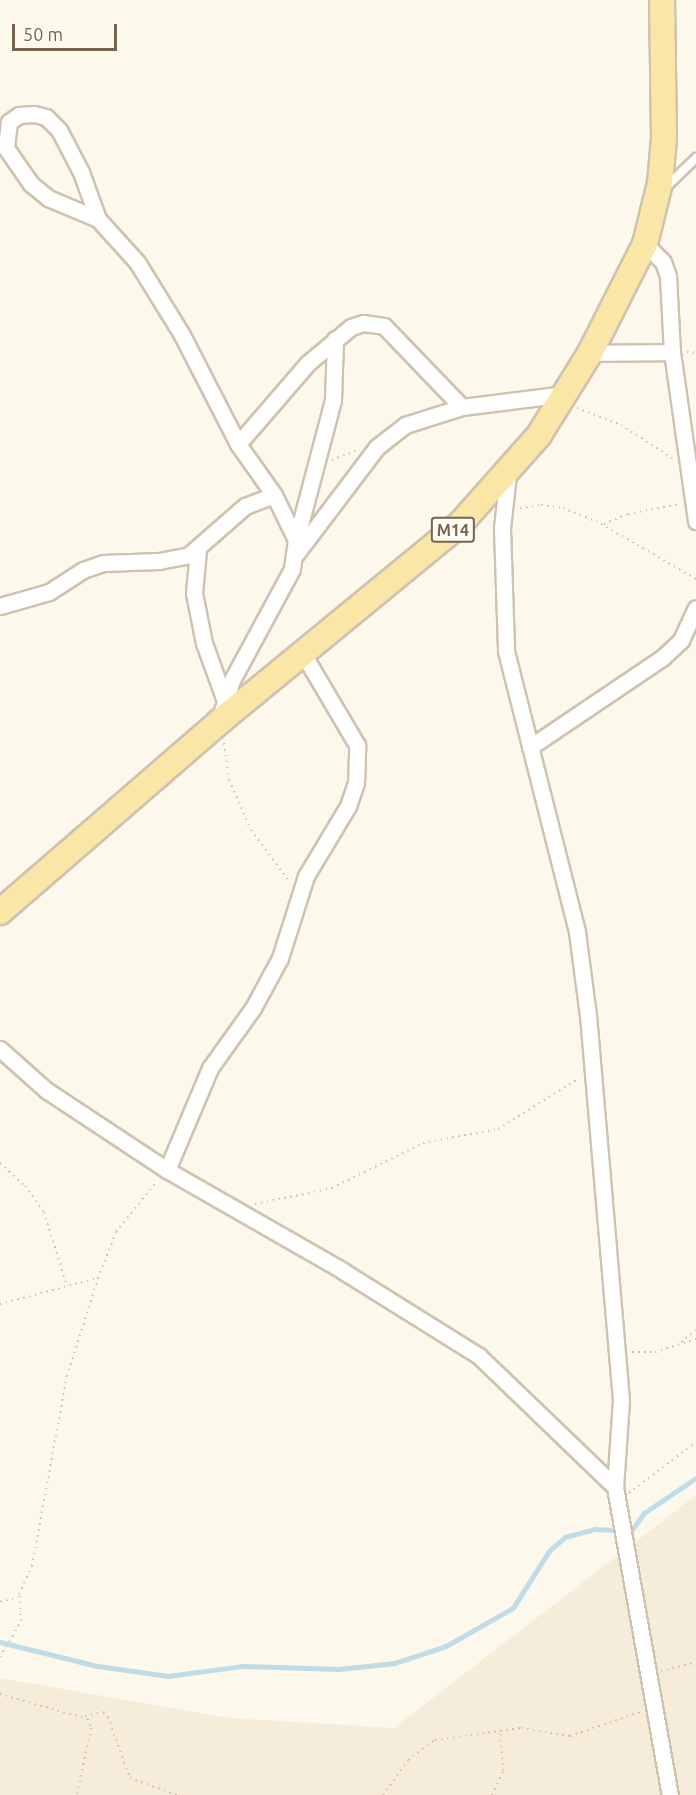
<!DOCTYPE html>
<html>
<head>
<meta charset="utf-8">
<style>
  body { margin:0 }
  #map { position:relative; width:696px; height:1795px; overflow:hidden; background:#fdf8ec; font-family:Ubuntu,sans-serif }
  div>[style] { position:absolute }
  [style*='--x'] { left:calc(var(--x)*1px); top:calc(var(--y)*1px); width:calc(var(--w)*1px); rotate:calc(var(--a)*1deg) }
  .residential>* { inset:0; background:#f5ecda }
  .stream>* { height:4.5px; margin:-2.25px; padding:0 2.25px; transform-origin:2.25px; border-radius:2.25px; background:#bfdce7 }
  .path>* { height:2px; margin-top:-1px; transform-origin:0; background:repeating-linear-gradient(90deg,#d8c0a6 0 1.5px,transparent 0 6px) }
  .roads { filter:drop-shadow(2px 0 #d0c2b0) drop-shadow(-2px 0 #d0c2b0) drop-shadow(0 2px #d0c2b0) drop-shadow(0 -2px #d0c2b0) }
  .lane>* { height:8px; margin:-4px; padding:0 4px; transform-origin:4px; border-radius:4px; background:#fff }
  .street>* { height:15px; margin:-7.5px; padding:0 7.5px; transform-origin:7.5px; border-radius:7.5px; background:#fff }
  .primary>* { height:24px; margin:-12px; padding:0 12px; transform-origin:12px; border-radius:12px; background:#fae6a6 }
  span { translate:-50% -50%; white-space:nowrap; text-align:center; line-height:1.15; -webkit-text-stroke:6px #fffcf3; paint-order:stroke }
  .shield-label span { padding:2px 4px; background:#fffcf3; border:2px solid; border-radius:4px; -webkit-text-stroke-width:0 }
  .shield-label { font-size:16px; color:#79634e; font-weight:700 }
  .scale { position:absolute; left:12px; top:24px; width:105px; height:27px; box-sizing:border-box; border:3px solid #79634e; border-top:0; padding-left:8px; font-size:18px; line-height:21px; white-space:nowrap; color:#79634e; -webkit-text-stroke:4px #fffcf3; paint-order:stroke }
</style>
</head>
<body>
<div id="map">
  <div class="residential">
    <div style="clip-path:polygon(696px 1495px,696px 1795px,0 1795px,0 1678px,228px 1718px,394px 1728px)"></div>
  </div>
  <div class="stream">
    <div style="--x:0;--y:1642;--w:101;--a:13.8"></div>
    <div style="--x:98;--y:1666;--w:71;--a:8.1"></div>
    <div style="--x:168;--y:1676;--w:76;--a:-7.6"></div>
    <div style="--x:243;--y:1666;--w:96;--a:1.8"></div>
    <div style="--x:339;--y:1669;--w:56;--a:-6.1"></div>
    <div style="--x:395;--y:1663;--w:54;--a:-18.4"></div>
    <div style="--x:446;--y:1646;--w:77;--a:-29.6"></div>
    <div style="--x:513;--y:1608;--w:67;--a:-57.7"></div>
    <div style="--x:549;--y:1551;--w:21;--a:-41"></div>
    <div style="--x:565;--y:1537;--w:31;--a:-15"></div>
    <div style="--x:595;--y:1529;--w:36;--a:3"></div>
    <div style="--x:631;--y:1531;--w:22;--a:-54"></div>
    <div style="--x:644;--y:1513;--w:63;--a:-33.9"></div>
  </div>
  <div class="path">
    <div style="--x:687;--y:352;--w:9;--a:6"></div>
    <div style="--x:577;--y:408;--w:47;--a:21.1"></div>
    <div style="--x:621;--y:425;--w:61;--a:32.9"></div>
    <div style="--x:332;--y:460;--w:25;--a:-21"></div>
    <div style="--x:520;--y:508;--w:21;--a:-8"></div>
    <div style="--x:541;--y:505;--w:22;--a:8"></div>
    <div style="--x:563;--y:508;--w:35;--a:22"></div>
    <div style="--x:596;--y:521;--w:116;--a:30.1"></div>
    <div style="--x:604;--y:524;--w:26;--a:-23"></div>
    <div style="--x:628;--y:514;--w:52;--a:-11.1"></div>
    <div style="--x:224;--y:743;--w:37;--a:82"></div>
    <div style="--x:229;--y:780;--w:55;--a:66.3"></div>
    <div style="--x:251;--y:830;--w:64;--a:53.3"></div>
    <div style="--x:0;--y:1163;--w:34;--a:43"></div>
    <div style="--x:25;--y:1186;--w:32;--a:54"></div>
    <div style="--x:44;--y:1212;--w:77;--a:72.7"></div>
    <div style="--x:255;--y:1204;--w:79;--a:-11.7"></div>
    <div style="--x:332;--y:1188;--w:102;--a:-26.3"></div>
    <div style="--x:423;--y:1143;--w:76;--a:-10.6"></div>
    <div style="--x:498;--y:1129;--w:94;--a:-32"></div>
    <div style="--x:0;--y:1304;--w:101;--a:-14.9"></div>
    <div style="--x:681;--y:1342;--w:19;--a:-39"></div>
    <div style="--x:632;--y:1352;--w:23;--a:0"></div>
    <div style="--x:655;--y:1352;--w:43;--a:-17.6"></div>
    <div style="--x:629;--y:1493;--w:84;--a:-37.3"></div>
    <div style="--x:0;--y:1601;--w:18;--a:-9"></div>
    <div style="--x:0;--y:1657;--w:42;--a:-59.7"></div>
    <div style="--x:21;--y:1621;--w:27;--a:-94"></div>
    <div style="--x:19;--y:1594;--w:31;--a:-65"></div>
    <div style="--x:32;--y:1566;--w:193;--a:-79.6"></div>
    <div style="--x:67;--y:1376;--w:103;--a:-72.4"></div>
    <div style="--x:98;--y:1278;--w:49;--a:-68.6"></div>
    <div style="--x:116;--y:1232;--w:65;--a:-51.2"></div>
    <div style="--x:661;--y:1671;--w:36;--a:-14"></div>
    <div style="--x:0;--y:1694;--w:91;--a:15.9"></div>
    <div style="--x:88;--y:1719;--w:9;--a:72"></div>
    <div style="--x:91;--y:1728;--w:68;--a:101.8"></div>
    <div style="--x:85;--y:1716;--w:18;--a:-13"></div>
    <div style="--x:103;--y:1712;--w:7;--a:45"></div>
    <div style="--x:108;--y:1717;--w:65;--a:70.2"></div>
    <div style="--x:130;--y:1778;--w:50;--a:19.9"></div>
    <div style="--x:383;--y:1795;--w:43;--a:-54.5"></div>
    <div style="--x:408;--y:1760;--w:34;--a:-37"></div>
    <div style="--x:435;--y:1740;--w:87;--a:-7.9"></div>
    <div style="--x:521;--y:1728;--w:50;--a:9.3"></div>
    <div style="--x:570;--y:1736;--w:74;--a:-18.9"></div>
    <div style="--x:492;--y:1795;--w:26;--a:-65"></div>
    <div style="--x:503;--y:1771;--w:40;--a:-94.3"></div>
  </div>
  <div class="roads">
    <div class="lane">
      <div style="--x:666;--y:187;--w:42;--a:-44"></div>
    </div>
    <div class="street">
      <div style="--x:98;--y:219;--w:50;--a:-109.9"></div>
      <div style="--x:81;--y:172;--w:47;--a:-117.6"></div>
      <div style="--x:59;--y:130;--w:18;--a:-135"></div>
      <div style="--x:46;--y:117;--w:12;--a:-166"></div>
      <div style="--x:34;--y:114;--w:15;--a:176"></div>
      <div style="--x:19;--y:115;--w:12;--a:145"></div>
      <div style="--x:9;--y:122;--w:26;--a:97"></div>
      <div style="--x:6;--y:148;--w:44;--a:55.2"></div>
      <div style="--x:31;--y:184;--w:22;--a:39"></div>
      <div style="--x:48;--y:198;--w:54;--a:22.8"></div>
      <div style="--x:98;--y:219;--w:58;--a:47.8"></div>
      <div style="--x:137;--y:262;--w:86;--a:58.3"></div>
      <div style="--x:182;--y:335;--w:123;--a:62.8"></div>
      <div style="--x:238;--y:444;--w:62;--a:54.8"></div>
      <div style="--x:274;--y:495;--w:50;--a:63.9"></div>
      <div style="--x:296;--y:540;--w:29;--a:98"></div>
      <div style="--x:292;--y:569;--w:126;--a:118.4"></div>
      <div style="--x:232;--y:680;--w:42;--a:108"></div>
      <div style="--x:645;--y:244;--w:25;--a:45"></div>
      <div style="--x:663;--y:262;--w:15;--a:70"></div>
      <div style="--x:668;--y:276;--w:76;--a:87"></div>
      <div style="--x:672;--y:352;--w:171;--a:81.9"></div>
      <div style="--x:590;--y:353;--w:82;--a:-0.7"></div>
      <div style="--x:238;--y:444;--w:107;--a:-49.2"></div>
      <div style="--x:308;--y:363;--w:56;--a:-39.9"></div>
      <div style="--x:351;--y:327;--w:13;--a:-18"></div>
      <div style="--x:363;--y:323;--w:21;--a:8"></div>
      <div style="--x:384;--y:326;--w:112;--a:46.1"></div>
      <div style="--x:508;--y:474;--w:54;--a:96.3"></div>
      <div style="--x:502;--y:528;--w:123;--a:88.1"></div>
      <div style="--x:506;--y:651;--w:290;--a:75.8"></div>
      <div style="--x:577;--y:932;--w:84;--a:82.5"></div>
      <div style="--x:588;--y:1015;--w:386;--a:85.1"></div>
      <div style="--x:621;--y:1400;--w:87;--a:93.9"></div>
      <div style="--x:615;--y:1487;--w:313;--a:79.9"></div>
      <div style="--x:296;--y:540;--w:145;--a:-75.2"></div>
      <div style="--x:333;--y:400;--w:61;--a:-88.1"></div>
      <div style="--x:198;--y:550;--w:43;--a:95.3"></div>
      <div style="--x:194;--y:593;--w:51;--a:78.7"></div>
      <div style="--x:204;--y:643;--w:62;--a:70.1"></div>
      <div style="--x:296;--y:554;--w:134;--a:-52.9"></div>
      <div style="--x:377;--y:447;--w:36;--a:-38"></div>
      <div style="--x:405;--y:425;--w:60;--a:-17.5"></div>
      <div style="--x:462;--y:407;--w:104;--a:-7.2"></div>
      <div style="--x:0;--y:606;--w:51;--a:-15.9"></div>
      <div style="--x:49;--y:592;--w:40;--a:-32.9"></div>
      <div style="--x:83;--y:570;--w:21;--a:-19"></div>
      <div style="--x:103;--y:563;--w:56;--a:-2"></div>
      <div style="--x:159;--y:561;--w:31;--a:-11"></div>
      <div style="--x:189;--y:555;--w:74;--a:-41.2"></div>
      <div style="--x:245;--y:506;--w:31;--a:-21"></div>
      <div style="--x:530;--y:747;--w:159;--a:-34"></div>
      <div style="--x:662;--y:658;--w:26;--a:-43"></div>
      <div style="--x:681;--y:640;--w:35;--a:-65"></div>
      <div style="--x:0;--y:1049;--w:62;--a:41.7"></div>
      <div style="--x:46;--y:1090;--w:145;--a:33.5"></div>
      <div style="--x:167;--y:1170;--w:203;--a:29.8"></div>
      <div style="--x:343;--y:1271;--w:160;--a:32"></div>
      <div style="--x:479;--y:1356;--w:189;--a:43.9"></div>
      <div style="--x:167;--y:1170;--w:111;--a:-67.1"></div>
      <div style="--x:210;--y:1068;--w:74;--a:-54.4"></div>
      <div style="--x:253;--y:1008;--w:57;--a:-61.6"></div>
      <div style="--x:280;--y:958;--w:86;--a:-72.4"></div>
      <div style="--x:306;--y:876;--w:82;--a:-59"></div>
      <div style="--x:348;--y:806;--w:24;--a:-71"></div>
      <div style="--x:356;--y:783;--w:38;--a:-88"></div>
      <div style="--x:357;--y:745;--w:108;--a:-120.6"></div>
    </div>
    <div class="primary">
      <div style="--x:0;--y:912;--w:290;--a:-40.9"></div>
      <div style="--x:219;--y:722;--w:313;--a:-39.4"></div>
      <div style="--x:461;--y:523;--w:118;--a:-48.4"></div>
      <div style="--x:539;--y:435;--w:97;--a:-58.1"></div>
      <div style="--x:590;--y:353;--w:122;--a:-63.2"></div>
      <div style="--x:645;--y:244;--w:63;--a:-76.2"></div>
      <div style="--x:660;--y:183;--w:45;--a:-84.9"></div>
      <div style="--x:664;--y:138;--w:138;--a:-90.8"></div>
    </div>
  </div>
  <div class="shield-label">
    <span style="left:453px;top:530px">M14</span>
  </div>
  <div class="scale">50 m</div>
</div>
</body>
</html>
